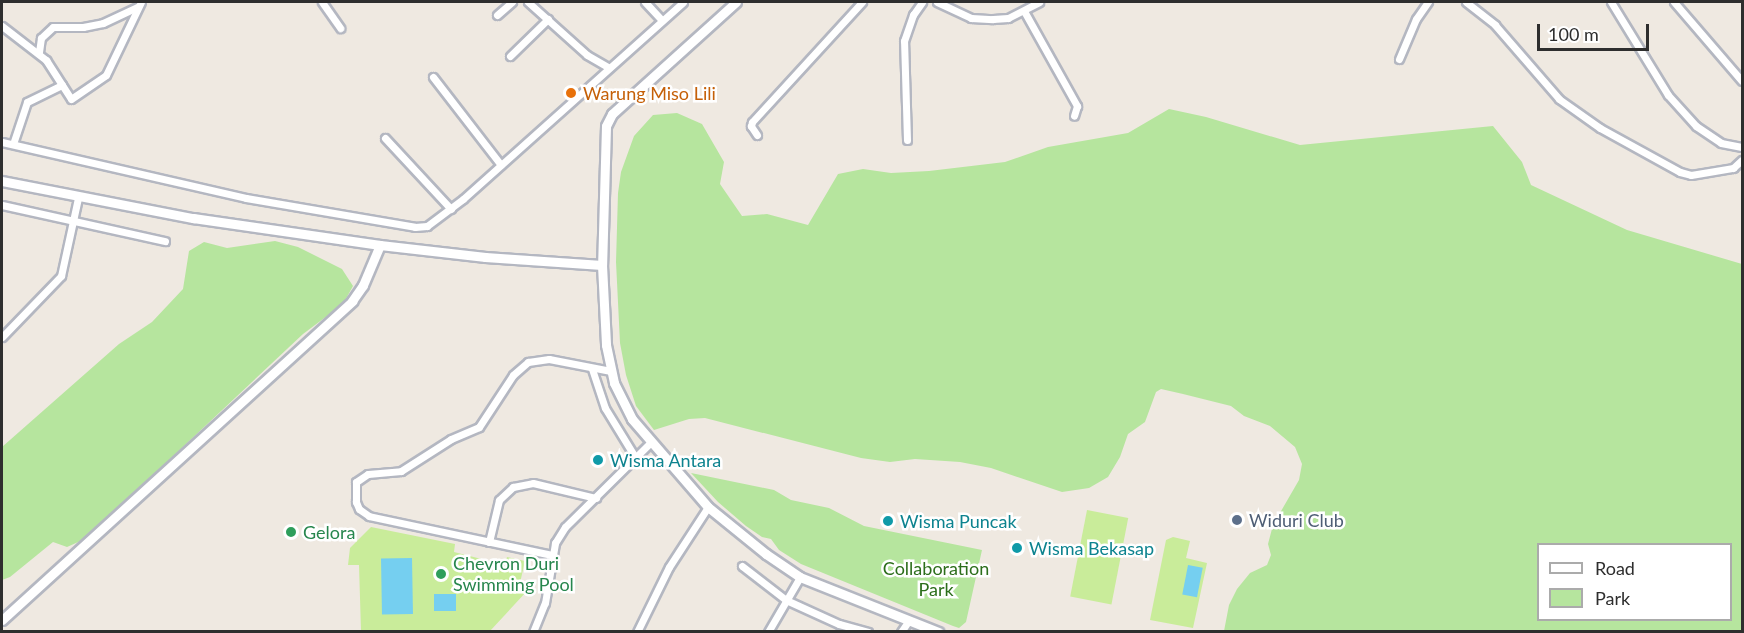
<!DOCTYPE html>
<html>
<head>
<meta charset="utf-8">
<style>
  body { margin:0 }
  #map { position:relative; width:1744px; height:633px; overflow:hidden; background:#efe9e1; font-family:Lato,sans-serif }
  div>[style] { position:absolute }
  [style*='--x'] { left:calc(var(--x)*1px); top:calc(var(--y)*1px); width:calc(var(--w)*1px); rotate:calc(var(--a)*1deg) }
  .green>* { inset:0; background:#b6e59e }
  .pitch>* { inset:0; background:#c9ec9a; transform-origin:0 0 }
  .water>* { inset:0; background:#75cff0; transform-origin:0 0 }
  .roads { filter:drop-shadow(2px 0 #b4b7c1) drop-shadow(-2px 0 #b4b7c1) drop-shadow(0 2px #b4b7c1) drop-shadow(0 -2px #b4b7c1) }
  .minor>* { height:7px; margin:-3.5px; padding:0 3.5px; transform-origin:3.5px; border-radius:3.5px; background:#fff }
  .tertiary>* { height:9px; margin:-4.5px; padding:0 4.5px; transform-origin:4.5px; border-radius:4.5px; background:#fff }
  .dots>* { width:16px; height:16px; translate:-50% -50%; box-sizing:border-box; border:3px solid #fff; border-radius:50% }
  span { translate:-50% -50%; white-space:nowrap; text-align:center; line-height:1.15; -webkit-text-stroke:5px #fff; paint-order:stroke }
  .food-label { font-size:18px; color:#c56008 }
  .left { translate:0 -50%; text-align:left }
  .culture-label { font-size:18px; color:#0d838f }
  .service-label { font-size:18px; color:#4e5e75 }
  .leisure-label { font-size:18px; color:#27864d }
  .park-label { font-size:18px; color:#2c6e1b }
  .frame { position:absolute; inset:0; border:3px solid #2e2e2e; pointer-events:none }
  .legend { position:absolute; left:1537px; top:543px; width:195px; height:78px; box-sizing:border-box; background:#fff; border:2px solid #ababab; margin:0; padding:8px 10px; list-style:none; font-size:18px; color:#2e2e2e }
  .legend li { display:flex; align-items:center; gap:12px; height:30px }
  .legend b { width:30px; border:2px solid #ababab }
  .scale { position:absolute; left:1537px; top:24px; width:112px; height:27px; box-sizing:border-box; border:3px solid #2e2e2e; border-top:0; padding-left:8px; font-size:18px; line-height:21px; white-space:nowrap; color:#2e2e2e; -webkit-text-stroke:4px #fff; paint-order:stroke }
</style>
</head>
<body>
<div id="map">
  <div class="green">
    <div style="clip-path:polygon(evenodd,1169px 109px,1206px 117px,1300px 145px,1493px 126px,1522px 162px,1531px 185px,1627px 230px,1742px 264px,1742px 631px,1224px 631px,1229px 605px,1237px 589px,1250px 573px,1267px 565px,1271px 555px,1268px 544px,1273px 525px,1299px 480px,1302px 464px,1295px 447px,1270px 426px,1244px 416px,1231px 406px,1183px 394px,1161px 389px,1156px 392px,1145px 422px,1128px 434px,1120px 457px,1108px 477px,1089px 488px,1062px 492px,991px 468px,960px 462px,915px 459px,890px 462px,861px 458px,705px 418px,689px 419px,654px 430px,636px 406px,626px 375px,620px 343px,616px 262px,618px 193px,621px 172px,634px 136px,653px 115px,677px 113px,702px 124px,724px 162px,720px 184px,742px 216px,767px 214px,808px 225px,838px 174px,863px 169px,891px 173px,929px 171px,1005px 162px,1048px 147px,1128px 133px,1169px 109px,1538px 544px,1730px 544px,1730px 620px,1538px 620px,1538px 544px)"></div>
    <div style="clip-path:polygon(275px 241px,298px 247px,342px 269px,353px 286px,343px 304px,303px 334px,85px 539px,67px 547px,53px 542px,10px 577px,2px 580px,2px 447px,119px 344px,152px 322px,183px 289px,189px 251px,204px 242px,227px 248px)"></div>
    <div style="clip-path:polygon(691px 473px,774px 490px,791px 500px,829px 508px,864px 526px,982px 550px,966px 622px,959px 628px,953px 626px,801px 564px,779px 550px,771px 539px,762px 537px,746px 526px,718px 502px)"></div>
  </div>
  <div class="pitch">
    <div style="left:1087px;top:510px;width:42px;height:88px;rotate:11deg"></div>
    <div style="clip-path:polygon(371px 527px,455px 544px,454px 552px,505px 565px,507px 557px,525px 561px,520px 583px,527px 591px,490px 631px,361px 631px,359px 565px,348px 565px,350px 548px)"></div>
    <div style="clip-path:polygon(1173px 537px,1190px 541px,1186px 558px,1207px 563px,1193px 628px,1150px 620px,1166px 540px)"></div>
  </div>
  <div class="water">
    <div style="left:412px;top:558px;width:56px;height:31px;rotate:89deg"></div>
    <div style="left:1188px;top:565px;width:15px;height:30px;rotate:11deg"></div>
    <div style="left:456px;top:594px;width:17px;height:22px;rotate:90deg"></div>
  </div>
  <div class="roads">
    <div class="minor">
      <div style="--x:322;--y:2;--w:32;--a:55"></div>
      <div style="--x:528;--y:2;--w:79;--a:41.9"></div>
      <div style="--x:587;--y:55;--w:24;--a:30"></div>
      <div style="--x:645;--y:2;--w:25;--a:47"></div>
      <div style="--x:937;--y:2;--w:38;--a:25"></div>
      <div style="--x:971;--y:18;--w:22;--a:3"></div>
      <div style="--x:993;--y:19;--w:15;--a:-4"></div>
      <div style="--x:1008;--y:18;--w:35;--a:-27"></div>
      <div style="--x:1466;--y:2;--w:37;--a:38"></div>
      <div style="--x:1495;--y:25;--w:98;--a:49.1"></div>
      <div style="--x:1559;--y:99;--w:50;--a:35.3"></div>
      <div style="--x:1600;--y:128;--w:91;--a:28.8"></div>
      <div style="--x:1680;--y:172;--w:11;--a:15"></div>
      <div style="--x:1691;--y:175;--w:43;--a:-9.5"></div>
      <div style="--x:1733;--y:168;--w:12;--a:-42"></div>
      <div style="--x:1611;--y:2;--w:109;--a:58.5"></div>
      <div style="--x:1668;--y:95;--w:42;--a:47.9"></div>
      <div style="--x:1696;--y:126;--w:30;--a:34"></div>
      <div style="--x:1721;--y:143;--w:21;--a:11"></div>
      <div style="--x:1674;--y:2;--w:104;--a:49.3"></div>
      <div style="--x:1024;--y:11;--w:109;--a:60.8"></div>
      <div style="--x:1077;--y:106;--w:10;--a:107"></div>
      <div style="--x:497;--y:15;--w:20;--a:-41"></div>
      <div style="--x:2;--y:26;--w:56;--a:37.7"></div>
      <div style="--x:46;--y:60;--w:46;--a:57.3"></div>
      <div style="--x:71;--y:99;--w:42;--a:-34.4"></div>
      <div style="--x:106;--y:75;--w:81;--a:-64.4"></div>
      <div style="--x:39;--y:52;--w:14;--a:-82"></div>
      <div style="--x:41;--y:38;--w:16;--a:-43"></div>
      <div style="--x:53;--y:27;--w:30;--a:0"></div>
      <div style="--x:83;--y:27;--w:20;--a:-11"></div>
      <div style="--x:103;--y:23;--w:38;--a:-25"></div>
      <div style="--x:510;--y:56;--w:53;--a:-44.2"></div>
      <div style="--x:1399;--y:59;--w:43;--a:-67"></div>
      <div style="--x:1416;--y:19;--w:21;--a:-55"></div>
      <div style="--x:433;--y:77;--w:111;--a:52.3"></div>
      <div style="--x:757;--y:135;--w:11;--a:-124"></div>
      <div style="--x:751;--y:126;--w:4;--a:-76"></div>
      <div style="--x:752;--y:122;--w:163;--a:-47.5"></div>
      <div style="--x:385;--y:138;--w:97;--a:47.1"></div>
      <div style="--x:907;--y:140;--w:99;--a:-91.7"></div>
      <div style="--x:904;--y:41;--w:28;--a:-71"></div>
      <div style="--x:913;--y:15;--w:16;--a:-55"></div>
      <div style="--x:2;--y:142;--w:250;--a:12.9"></div>
      <div style="--x:246;--y:198;--w:171;--a:9.7"></div>
      <div style="--x:415;--y:227;--w:12;--a:-5"></div>
      <div style="--x:427;--y:226;--w:45;--a:-36.9"></div>
      <div style="--x:463;--y:199;--w:295;--a:-41.8"></div>
      <div style="--x:13;--y:144;--w:44;--a:-71.6"></div>
      <div style="--x:27;--y:102;--w:39;--a:-26"></div>
      <div style="--x:2;--y:205;--w:167;--a:12.5"></div>
      <div style="--x:2;--y:337;--w:85;--a:-46"></div>
      <div style="--x:61;--y:276;--w:80;--a:-77.7"></div>
      <div style="--x:592;--y:369;--w:41;--a:71.6"></div>
      <div style="--x:605;--y:408;--w:57;--a:58.5"></div>
      <div style="--x:489;--y:542;--w:43;--a:-76.6"></div>
      <div style="--x:499;--y:500;--w:19;--a:-43"></div>
      <div style="--x:513;--y:487;--w:20;--a:-11"></div>
      <div style="--x:533;--y:483;--w:65;--a:13.4"></div>
      <div style="--x:552;--y:555;--w:187;--a:-168"></div>
      <div style="--x:369;--y:516;--w:12;--a:-145"></div>
      <div style="--x:359;--y:509;--w:8;--a:-113"></div>
      <div style="--x:356;--y:502;--w:20;--a:-90"></div>
      <div style="--x:356;--y:482;--w:14;--a:-34"></div>
      <div style="--x:368;--y:474;--w:33;--a:-5"></div>
      <div style="--x:401;--y:471;--w:59;--a:-32.6"></div>
      <div style="--x:451;--y:439;--w:30;--a:-23"></div>
      <div style="--x:479;--y:427;--w:62;--a:-56.8"></div>
      <div style="--x:513;--y:375;--w:20;--a:-41"></div>
      <div style="--x:528;--y:362;--w:21;--a:-8"></div>
      <div style="--x:549;--y:359;--w:63;--a:11"></div>
      <div style="--x:742;--y:566;--w:56;--a:37.7"></div>
      <div style="--x:786;--y:600;--w:58;--a:24.4"></div>
      <div style="--x:839;--y:624;--w:30;--a:15"></div>
      <div style="--x:533;--y:632;--w:31;--a:-68"></div>
      <div style="--x:545;--y:603;--w:61;--a:-80.5"></div>
      <div style="--x:555;--y:543;--w:19;--a:-58"></div>
      <div style="--x:565;--y:527;--w:121;--a:-44.7"></div>
      <div style="--x:637;--y:632;--w:72;--a:-63.8"></div>
      <div style="--x:669;--y:567;--w:72;--a:-57"></div>
      <div style="--x:768;--y:632;--w:64;--a:-59.8"></div>
      <div style="--x:901;--y:632;--w:14;--a:-56"></div>
    </div>
    <div class="tertiary">
      <div style="--x:736;--y:2;--w:167;--a:137.9"></div>
      <div style="--x:612;--y:114;--w:13;--a:117"></div>
      <div style="--x:606;--y:126;--w:139;--a:91.6"></div>
      <div style="--x:602;--y:265;--w:80;--a:87.1"></div>
      <div style="--x:606;--y:345;--w:39;--a:78"></div>
      <div style="--x:614;--y:383;--w:40;--a:63.4"></div>
      <div style="--x:632;--y:419;--w:116;--a:49.2"></div>
      <div style="--x:708;--y:507;--w:75;--a:39"></div>
      <div style="--x:766;--y:554;--w:41;--a:34.1"></div>
      <div style="--x:800;--y:577;--w:149;--a:21.7"></div>
      <div style="--x:2;--y:181;--w:195;--a:11"></div>
      <div style="--x:193;--y:218;--w:189;--a:8.2"></div>
      <div style="--x:380;--y:245;--w:106;--a:6.5"></div>
      <div style="--x:485;--y:257;--w:117;--a:3.9"></div>
      <div style="--x:2;--y:620;--w:474;--a:-42.3"></div>
      <div style="--x:352;--y:301;--w:19;--a:-55"></div>
      <div style="--x:363;--y:285;--w:43;--a:-67"></div>
    </div>
  </div>
  <div class="dots">
    <div style="left:571px;top:93px;background:#e8710a"></div>
    <div style="left:598px;top:460px;background:#0f9aa8"></div>
    <div style="left:1237px;top:520px;background:#5c6f8a"></div>
    <div style="left:888px;top:521px;background:#0f9aa8"></div>
    <div style="left:291px;top:532px;background:#2e9e5b"></div>
    <div style="left:1017px;top:548px;background:#0f9aa8"></div>
    <div style="left:441px;top:574px;background:#2e9e5b"></div>
  </div>
  <div class="food-label">
    <span class="left" style="left:583px;top:93px">Warung Miso Lili</span>
  </div>
  <div class="culture-label">
    <span class="left" style="left:610px;top:460px">Wisma Antara</span>
    <span class="left" style="left:900px;top:521px">Wisma Puncak</span>
    <span class="left" style="left:1029px;top:548px">Wisma Bekasap</span>
  </div>
  <div class="service-label">
    <span class="left" style="left:1249px;top:520px">Widuri Club</span>
  </div>
  <div class="leisure-label">
    <span class="left" style="left:303px;top:532px">Gelora</span>
    <span class="left" style="left:453px;top:574px">Chevron Duri<br>Swimming Pool</span>
  </div>
  <div class="park-label">
    <span style="left:936px;top:579px">Collaboration<br>Park</span>
  </div>
  <div class="frame"></div>
  <ul class="legend">
  <li><b style="height:8px;background:#fff"></b>Road</li>
  <li><b style="height:16px;background:#b6e59e"></b>Park</li>
  </ul>
  <div class="scale">100 m</div>
</div>
</body>
</html>
